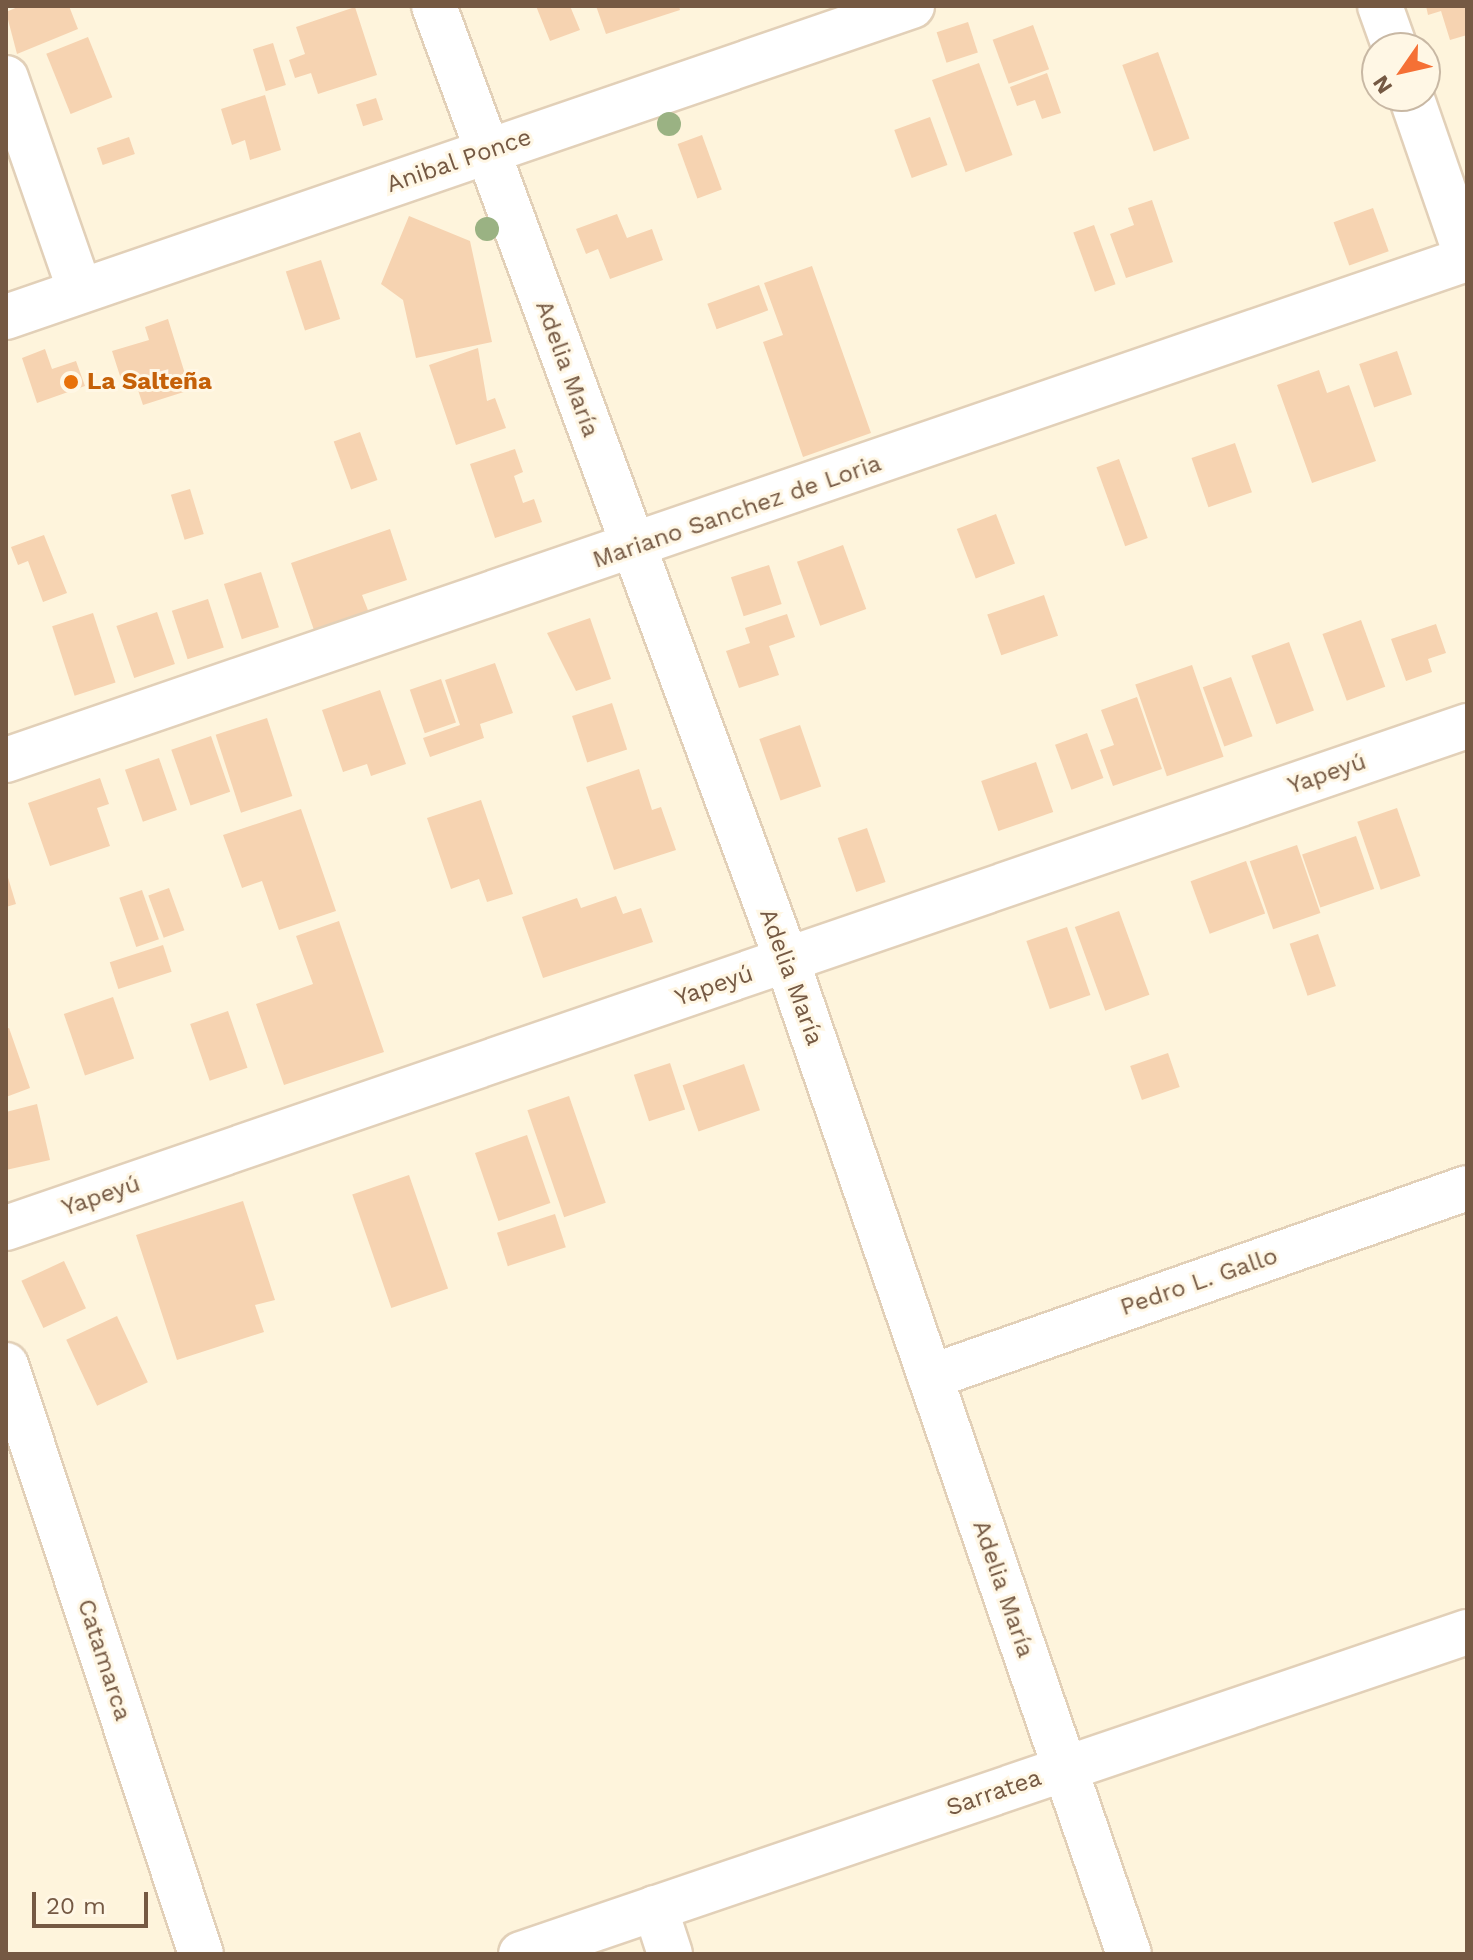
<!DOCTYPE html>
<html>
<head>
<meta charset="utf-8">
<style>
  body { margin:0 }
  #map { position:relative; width:1473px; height:1960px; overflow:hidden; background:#fef4dc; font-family:"Work Sans",sans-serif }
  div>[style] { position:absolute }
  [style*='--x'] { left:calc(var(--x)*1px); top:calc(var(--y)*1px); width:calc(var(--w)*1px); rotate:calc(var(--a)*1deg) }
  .building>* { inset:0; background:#f6d3b1; transform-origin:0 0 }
  .roads { filter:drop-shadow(2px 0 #e2d0b8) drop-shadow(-2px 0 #e2d0b8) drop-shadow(0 2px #e2d0b8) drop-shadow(0 -2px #e2d0b8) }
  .minor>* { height:44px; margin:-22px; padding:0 22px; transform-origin:22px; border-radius:22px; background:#fff }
  .trees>* { width:24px; height:24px; margin:-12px; border-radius:50%; background:#9ab283 }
  .dots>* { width:22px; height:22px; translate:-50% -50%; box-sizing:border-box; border:4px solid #fff7e5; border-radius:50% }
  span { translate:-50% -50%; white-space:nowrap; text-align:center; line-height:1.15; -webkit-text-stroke:6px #fff7e5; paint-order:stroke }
  .street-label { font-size:24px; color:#755943 }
  .food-label { font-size:24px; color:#c56008; font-weight:700 }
  .left { translate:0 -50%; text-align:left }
  .frame { position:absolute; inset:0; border:8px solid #755943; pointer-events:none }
  .north { position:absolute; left:1361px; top:32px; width:80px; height:80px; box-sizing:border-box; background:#fff7e5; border:2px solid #c8b8a4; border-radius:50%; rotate:236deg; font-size:22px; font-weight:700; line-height:32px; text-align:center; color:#755943 }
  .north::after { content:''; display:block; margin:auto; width:28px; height:36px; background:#f57035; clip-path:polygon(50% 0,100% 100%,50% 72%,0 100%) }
  .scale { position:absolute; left:32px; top:1892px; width:116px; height:36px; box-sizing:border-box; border:4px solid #755943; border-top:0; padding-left:10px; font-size:24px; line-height:28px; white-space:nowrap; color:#755943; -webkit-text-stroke:6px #fff7e5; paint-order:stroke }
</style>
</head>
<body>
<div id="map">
  <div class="building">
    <div style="clip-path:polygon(20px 6px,69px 6px,78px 29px,17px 54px,6px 12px)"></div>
    <div style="clip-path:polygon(536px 6px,570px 6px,580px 30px,550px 41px)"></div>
    <div style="clip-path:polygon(596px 6px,679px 6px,680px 10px,606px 34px)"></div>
    <div style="clip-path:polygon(1426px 6px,1467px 6px,1467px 35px,1450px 40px,1441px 11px,1428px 15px)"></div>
    <div style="clip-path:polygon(355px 7px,377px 75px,318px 94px,311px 73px,295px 78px,289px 60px,305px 54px,296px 27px)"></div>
    <div style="left:968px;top:22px;width:32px;height:33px;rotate:72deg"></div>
    <div style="left:1033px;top:25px;width:47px;height:43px;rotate:70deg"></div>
    <div style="left:88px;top:37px;width:65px;height:45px;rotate:68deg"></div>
    <div style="left:273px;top:43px;width:44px;height:21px;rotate:73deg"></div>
    <div style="left:1158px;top:52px;width:92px;height:38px;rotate:70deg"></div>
    <div style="left:979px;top:63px;width:98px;height:50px;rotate:70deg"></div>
    <div style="clip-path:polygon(1047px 73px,1061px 113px,1042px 119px,1035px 100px,1017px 106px,1010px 87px)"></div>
    <div style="clip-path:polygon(265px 95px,281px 150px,250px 160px,245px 140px,232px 145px,221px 109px)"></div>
    <div style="left:376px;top:98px;width:23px;height:21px;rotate:72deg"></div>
    <div style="left:930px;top:117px;width:51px;height:38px;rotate:70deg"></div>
    <div style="left:702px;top:135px;width:58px;height:26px;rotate:70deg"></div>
    <div style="left:129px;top:137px;width:18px;height:34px;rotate:71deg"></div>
    <div style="clip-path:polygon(1152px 200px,1173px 262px,1126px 278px,1110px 234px,1134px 225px,1128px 208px)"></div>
    <div style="left:1373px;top:208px;width:46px;height:42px;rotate:70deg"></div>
    <div style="clip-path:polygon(617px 214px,627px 238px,652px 229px,663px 260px,610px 279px,598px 249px,586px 254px,576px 229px)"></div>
    <div style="clip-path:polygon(409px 216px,470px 241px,492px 342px,416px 358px,403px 300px,381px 284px)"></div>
    <div style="left:1094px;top:225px;width:63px;height:22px;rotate:70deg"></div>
    <div style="left:321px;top:260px;width:62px;height:37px;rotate:72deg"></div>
    <div style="clip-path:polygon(812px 266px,871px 433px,803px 457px,763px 342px,783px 335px,764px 283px)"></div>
    <div style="left:759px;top:285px;width:27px;height:55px;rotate:70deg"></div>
    <div style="clip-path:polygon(168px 319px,190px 390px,143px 405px,133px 375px,121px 379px,112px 351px,149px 340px,145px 327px)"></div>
    <div style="clip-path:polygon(478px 348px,487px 401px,495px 398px,506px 428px,456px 445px,429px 365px)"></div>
    <div style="clip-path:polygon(45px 349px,52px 369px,76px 361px,85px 386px,37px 403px,22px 358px)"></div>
    <div style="left:1397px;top:351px;width:46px;height:40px;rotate:71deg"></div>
    <div style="clip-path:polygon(1319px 370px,1327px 393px,1349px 385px,1376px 461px,1312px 483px,1277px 385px)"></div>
    <div style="left:360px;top:432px;width:51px;height:28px;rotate:70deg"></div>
    <div style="left:1235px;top:443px;width:52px;height:46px;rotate:71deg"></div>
    <div style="clip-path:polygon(515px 449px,523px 472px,514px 476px,523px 503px,534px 499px,542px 522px,495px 538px,470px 464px)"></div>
    <div style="left:1119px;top:459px;width:84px;height:24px;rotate:70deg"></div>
    <div style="left:190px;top:489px;width:47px;height:20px;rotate:73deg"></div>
    <div style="left:996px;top:514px;width:53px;height:42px;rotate:69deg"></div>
    <div style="clip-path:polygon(390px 529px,407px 580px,362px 595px,371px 618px,316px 636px,291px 563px)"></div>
    <div style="clip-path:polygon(44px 535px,67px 593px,43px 602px,28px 561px,18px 565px,11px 547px)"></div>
    <div style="left:843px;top:545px;width:68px;height:49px;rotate:70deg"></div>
    <div style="left:769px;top:565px;width:41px;height:40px;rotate:72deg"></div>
    <div style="left:261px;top:572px;width:58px;height:39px;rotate:72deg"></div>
    <div style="left:1044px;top:595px;width:43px;height:60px;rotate:71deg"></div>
    <div style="left:208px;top:599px;width:51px;height:38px;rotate:72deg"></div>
    <div style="left:157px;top:612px;width:55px;height:43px;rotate:71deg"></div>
    <div style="left:93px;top:613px;width:73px;height:43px;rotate:72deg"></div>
    <div style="clip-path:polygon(787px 614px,795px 637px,769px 646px,779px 675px,739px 688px,726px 651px,750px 643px,745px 628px)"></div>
    <div style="clip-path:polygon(590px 618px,611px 679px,576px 691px,547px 633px)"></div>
    <div style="left:1361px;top:620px;width:71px;height:41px;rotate:70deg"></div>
    <div style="clip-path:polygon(1436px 624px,1446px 653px,1428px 659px,1432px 672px,1406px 681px,1391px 639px)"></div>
    <div style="left:1289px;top:642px;width:73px;height:40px;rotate:70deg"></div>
    <div style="clip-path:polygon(495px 663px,513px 713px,480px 724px,484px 738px,430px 757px,423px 738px,460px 725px,445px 680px)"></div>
    <div style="left:1192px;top:665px;width:97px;height:60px;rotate:71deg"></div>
    <div style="left:1231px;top:677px;width:63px;height:30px;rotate:70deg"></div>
    <div style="left:441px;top:679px;width:46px;height:33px;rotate:71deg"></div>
    <div style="clip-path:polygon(380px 690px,406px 764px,371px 776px,367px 764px,343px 772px,322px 710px)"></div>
    <div style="clip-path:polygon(1137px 697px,1162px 769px,1113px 786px,1100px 750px,1114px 745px,1101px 710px)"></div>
    <div style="left:612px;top:703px;width:49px;height:42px;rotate:72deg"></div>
    <div style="left:267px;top:718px;width:82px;height:54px;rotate:72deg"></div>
    <div style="left:800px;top:725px;width:65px;height:43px;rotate:71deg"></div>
    <div style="left:1087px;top:733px;width:48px;height:34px;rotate:70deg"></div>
    <div style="left:211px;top:736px;width:59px;height:42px;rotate:71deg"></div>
    <div style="left:159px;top:758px;width:55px;height:36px;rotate:71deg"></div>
    <div style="left:1036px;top:762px;width:53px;height:58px;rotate:71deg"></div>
    <div style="clip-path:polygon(639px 769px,652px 810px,661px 807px,676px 850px,614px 870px,586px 787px)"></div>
    <div style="clip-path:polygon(100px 778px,109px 804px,97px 808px,110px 846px,50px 866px,28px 803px)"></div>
    <div style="clip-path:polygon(481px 800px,513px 894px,487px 902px,479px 879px,451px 889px,427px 818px)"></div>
    <div style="left:1397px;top:808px;width:72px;height:42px;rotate:71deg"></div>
    <div style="clip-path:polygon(301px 809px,336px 911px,279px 930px,262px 881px,242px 888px,223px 835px)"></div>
    <div style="left:867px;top:828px;width:57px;height:31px;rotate:71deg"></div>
    <div style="left:1356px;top:836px;width:56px;height:57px;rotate:71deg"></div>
    <div style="left:1297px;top:845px;width:72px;height:50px;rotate:71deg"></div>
    <div style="left:1246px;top:861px;width:56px;height:59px;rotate:70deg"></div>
    <div style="clip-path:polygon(6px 871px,16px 904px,6px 907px)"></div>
    <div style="left:169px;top:888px;width:45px;height:22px;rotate:70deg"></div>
    <div style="left:142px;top:890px;width:52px;height:24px;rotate:71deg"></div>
    <div style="clip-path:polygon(616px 896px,623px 914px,641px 908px,653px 942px,543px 978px,522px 917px,577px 898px,581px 908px)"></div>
    <div style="left:1119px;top:911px;width:89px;height:47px;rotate:70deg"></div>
    <div style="clip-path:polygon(339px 921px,384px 1052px,284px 1085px,256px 1004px,313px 984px,296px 936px)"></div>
    <div style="left:1067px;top:927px;width:72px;height:43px;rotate:71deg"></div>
    <div style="left:1318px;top:934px;width:55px;height:30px;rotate:71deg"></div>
    <div style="left:163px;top:945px;width:28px;height:56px;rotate:72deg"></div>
    <div style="left:113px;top:997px;width:65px;height:52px;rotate:71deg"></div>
    <div style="left:228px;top:1011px;width:60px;height:40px;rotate:71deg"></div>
    <div style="clip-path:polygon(9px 1028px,30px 1088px,6px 1097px,6px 1029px)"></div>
    <div style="left:1168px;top:1053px;width:36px;height:40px;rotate:71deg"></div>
    <div style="left:670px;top:1063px;width:49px;height:38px;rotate:72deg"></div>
    <div style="left:744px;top:1064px;width:49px;height:65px;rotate:71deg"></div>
    <div style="left:569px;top:1096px;width:113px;height:44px;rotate:71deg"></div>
    <div style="clip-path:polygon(37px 1104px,50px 1160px,6px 1170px,6px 1112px)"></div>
    <div style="left:527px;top:1135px;width:72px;height:55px;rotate:71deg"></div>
    <div style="left:409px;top:1175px;width:120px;height:60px;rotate:71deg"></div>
    <div style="clip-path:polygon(243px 1201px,275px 1300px,255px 1305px,264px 1332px,177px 1360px,136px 1235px)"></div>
    <div style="left:555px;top:1214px;width:35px;height:61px;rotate:72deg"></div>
    <div style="left:64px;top:1261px;width:52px;height:47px;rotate:65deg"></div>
    <div style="left:117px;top:1316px;width:73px;height:56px;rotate:65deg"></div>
  </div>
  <div class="roads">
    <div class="minor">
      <div style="--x:434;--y:6;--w:1018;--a:69.71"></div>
      <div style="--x:787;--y:961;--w:1050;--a:71"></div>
      <div style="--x:1380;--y:6;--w:45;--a:70.3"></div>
      <div style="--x:6;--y:78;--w:225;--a:70.8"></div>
      <div style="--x:1411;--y:96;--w:171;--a:70.9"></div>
      <div style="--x:6;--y:317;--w:958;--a:-18.95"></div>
      <div style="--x:6;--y:760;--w:1545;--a:-18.93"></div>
      <div style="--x:6;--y:1228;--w:1545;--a:-18.96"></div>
      <div style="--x:6;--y:1365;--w:620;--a:71.68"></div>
      <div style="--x:930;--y:1377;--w:569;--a:-19.39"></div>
      <div style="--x:655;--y:1908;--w:48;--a:71.9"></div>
      <div style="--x:521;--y:1954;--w:999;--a:-18.8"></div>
    </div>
  </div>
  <div class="trees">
    <div style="left:669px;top:124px"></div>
    <div style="left:487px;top:229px"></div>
  </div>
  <div class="dots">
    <div style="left:71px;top:382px;background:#e8710a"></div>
  </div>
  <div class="street-label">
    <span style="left:459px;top:161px;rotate:-19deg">Anibal Ponce</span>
    <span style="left:567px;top:369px;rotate:70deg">Adelia María</span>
    <span style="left:737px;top:512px;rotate:-19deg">Mariano Sanchez de Loria</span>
    <span style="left:1327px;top:774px;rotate:-19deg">Yapeyú</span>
    <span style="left:791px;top:977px;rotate:70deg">Adelia María</span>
    <span style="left:714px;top:986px;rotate:-19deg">Yapeyú</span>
    <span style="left:101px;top:1196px;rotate:-19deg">Yapeyú</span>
    <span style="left:1199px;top:1282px;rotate:-19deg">Pedro L. Gallo</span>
    <span style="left:1003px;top:1589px;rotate:71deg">Adelia María</span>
    <span style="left:104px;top:1660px;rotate:72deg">Catamarca</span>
    <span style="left:994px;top:1793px;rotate:-19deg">Sarratea</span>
  </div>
  <div class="food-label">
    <span class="left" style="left:87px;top:382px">La Salteña</span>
  </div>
  <div class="frame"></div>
  <div class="north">N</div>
  <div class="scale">20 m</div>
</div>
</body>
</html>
